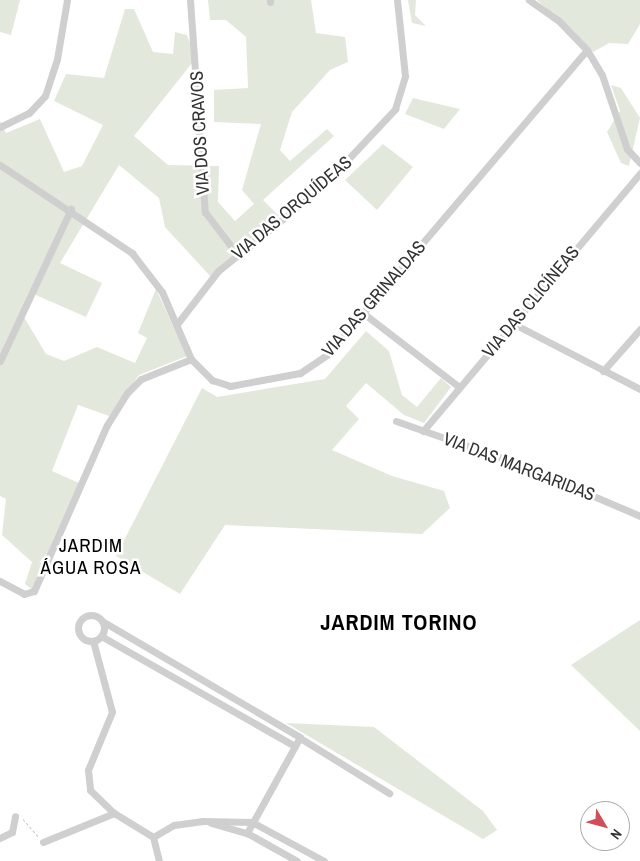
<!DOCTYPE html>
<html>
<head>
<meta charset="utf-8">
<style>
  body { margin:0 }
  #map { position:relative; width:640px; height:861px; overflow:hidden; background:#fff; font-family:"Archivo Narrow",sans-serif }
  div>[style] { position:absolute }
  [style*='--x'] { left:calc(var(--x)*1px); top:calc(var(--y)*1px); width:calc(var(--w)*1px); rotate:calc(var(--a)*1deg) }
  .green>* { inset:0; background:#e3e8dd }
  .path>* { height:1px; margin-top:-0.5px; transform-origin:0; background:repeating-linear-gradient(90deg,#c6c6c6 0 2.5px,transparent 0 5px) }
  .street>* { height:7px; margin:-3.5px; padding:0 3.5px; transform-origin:3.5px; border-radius:3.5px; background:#cfcfcf }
  .street>.ring { margin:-3.5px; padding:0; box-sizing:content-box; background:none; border:7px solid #cfcfcf; border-radius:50% }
  span { translate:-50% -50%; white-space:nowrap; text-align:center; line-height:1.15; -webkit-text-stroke:5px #fff; paint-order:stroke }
  .street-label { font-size:18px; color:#323232 }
  .neighbourhood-label { font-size:19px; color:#000; letter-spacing:1px }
  .district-label { font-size:22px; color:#000; font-weight:700; letter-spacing:1px }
  .north { position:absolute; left:580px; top:801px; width:50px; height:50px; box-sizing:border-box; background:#fff; border:1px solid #adadad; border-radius:50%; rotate:127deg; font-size:14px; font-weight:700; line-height:20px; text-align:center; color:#323232 }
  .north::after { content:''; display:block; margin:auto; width:18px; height:22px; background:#d04e5a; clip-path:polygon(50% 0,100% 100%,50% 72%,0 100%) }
</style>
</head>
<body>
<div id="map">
  <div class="green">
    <div style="clip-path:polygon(0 0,20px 0,11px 35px,0 32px)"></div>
    <div style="clip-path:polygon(208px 0,311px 0,316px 33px,345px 37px,348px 62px,330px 70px,292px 112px,280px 150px,290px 161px,327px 129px,334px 136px,263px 200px,279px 216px,211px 277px,165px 227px,159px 198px,119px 165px,60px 263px,102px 283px,86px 317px,29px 292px,21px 312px,46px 354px,64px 361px,97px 347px,135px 363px,147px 338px,138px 333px,156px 289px,187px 356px,139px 375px,109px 416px,78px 405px,52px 471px,79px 483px,34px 591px,25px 584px,32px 562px,2px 535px,6px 499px,0 496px,0 121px,6px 133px,40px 119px,64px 172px,82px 166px,103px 125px,54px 101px,66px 74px,104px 78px,125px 9px,134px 9px,153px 52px,173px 54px,175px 32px,187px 35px,196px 58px,134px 136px,168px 165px,219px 166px,218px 202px,235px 221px,254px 204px,242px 190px,261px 124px,214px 122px,214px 90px,248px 88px,246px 37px,226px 20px,210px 20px)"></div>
    <div style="clip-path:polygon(408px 0,416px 0,415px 15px,426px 26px,412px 23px)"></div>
    <div style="clip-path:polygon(537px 0,640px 0,640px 24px,628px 44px,609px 43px,593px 52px)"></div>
    <div style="clip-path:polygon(611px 85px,621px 88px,640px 118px,629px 166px,621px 163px,607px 132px,620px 111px)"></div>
    <div style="clip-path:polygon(413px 98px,460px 109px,444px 129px,405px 114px)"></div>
    <div style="clip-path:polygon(383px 144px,413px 167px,377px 210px,345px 180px)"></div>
    <div style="clip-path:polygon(366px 331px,389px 351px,402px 395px,417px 407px,441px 378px,451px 387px,424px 423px,404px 415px,366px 383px,346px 406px,359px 419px,332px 450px,392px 476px,444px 491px,450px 508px,422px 534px,225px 525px,180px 594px,116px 556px,202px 388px,217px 397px,325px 379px)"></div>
    <div style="clip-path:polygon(640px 620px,640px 731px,571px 665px)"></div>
    <div style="clip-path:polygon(286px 723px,374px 727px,483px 811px,497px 830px,483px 839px)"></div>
  </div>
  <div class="path">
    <div style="--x:23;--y:819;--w:23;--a:49"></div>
  </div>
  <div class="street">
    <div style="--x:190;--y:0;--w:213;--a:86"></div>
    <div style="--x:205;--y:212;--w:53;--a:52.7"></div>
    <div style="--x:270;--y:0;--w:2;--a:90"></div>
    <div style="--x:529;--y:0;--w:35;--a:35"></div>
    <div style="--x:558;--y:20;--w:42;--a:46"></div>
    <div style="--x:587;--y:50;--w:29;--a:59"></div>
    <div style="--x:602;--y:75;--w:78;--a:71.3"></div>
    <div style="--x:627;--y:149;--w:19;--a:47"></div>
    <div style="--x:0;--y:127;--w:32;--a:-26"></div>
    <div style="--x:29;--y:113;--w:23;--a:-47"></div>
    <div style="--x:45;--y:96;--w:39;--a:-72"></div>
    <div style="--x:57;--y:59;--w:60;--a:-80.4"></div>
    <div style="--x:0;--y:165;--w:159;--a:33.7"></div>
    <div style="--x:132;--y:253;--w:49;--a:52.4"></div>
    <div style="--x:162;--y:292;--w:73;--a:66.6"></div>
    <div style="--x:191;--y:359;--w:30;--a:45"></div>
    <div style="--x:212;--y:380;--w:19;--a:18"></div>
    <div style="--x:230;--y:386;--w:71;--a:-10.5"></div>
    <div style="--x:300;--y:373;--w:34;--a:-34"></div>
    <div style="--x:328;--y:354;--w:399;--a:-49.6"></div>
    <div style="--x:363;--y:313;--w:121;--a:37.6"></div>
    <div style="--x:177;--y:324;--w:67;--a:-52.3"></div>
    <div style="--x:218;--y:271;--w:131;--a:-38.8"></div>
    <div style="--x:320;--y:189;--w:110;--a:-46.8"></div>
    <div style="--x:395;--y:109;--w:34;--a:-73"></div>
    <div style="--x:405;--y:76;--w:76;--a:-96"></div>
    <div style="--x:514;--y:324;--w:142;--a:27.3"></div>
    <div style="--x:0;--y:361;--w:168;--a:-65"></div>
    <div style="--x:603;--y:371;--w:56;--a:-48.6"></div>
    <div style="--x:396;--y:421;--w:127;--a:19.3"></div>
    <div style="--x:516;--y:463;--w:135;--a:23.1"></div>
    <div style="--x:423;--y:431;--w:337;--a:-49.9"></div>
    <div style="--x:0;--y:581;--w:27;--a:28"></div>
    <div style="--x:24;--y:594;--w:10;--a:-17"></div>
    <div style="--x:34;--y:591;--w:181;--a:-66.3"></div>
    <div style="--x:107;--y:425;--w:39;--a:-58"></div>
    <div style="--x:128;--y:392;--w:18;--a:-45"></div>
    <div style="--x:141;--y:379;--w:54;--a:-21.8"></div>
    <div class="ring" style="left:78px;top:615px;width:19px;height:19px"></div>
    <div style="--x:102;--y:621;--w:229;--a:30.4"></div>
    <div style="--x:300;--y:737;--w:110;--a:118.9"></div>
    <div style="--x:101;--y:636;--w:223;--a:29.6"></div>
    <div style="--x:93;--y:641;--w:73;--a:75"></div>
    <div style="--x:112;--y:712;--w:63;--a:112.5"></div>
    <div style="--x:88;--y:770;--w:20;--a:84"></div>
    <div style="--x:90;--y:790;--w:33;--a:44"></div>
    <div style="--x:114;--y:813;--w:46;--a:31.6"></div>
    <div style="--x:153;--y:837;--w:25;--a:76"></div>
    <div style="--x:300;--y:738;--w:105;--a:31.7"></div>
    <div style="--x:211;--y:823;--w:37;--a:16"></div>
    <div style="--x:247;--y:833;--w:57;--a:29.2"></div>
    <div style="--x:153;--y:837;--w:24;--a:-30"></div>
    <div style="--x:174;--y:825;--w:29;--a:-8"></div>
    <div style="--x:203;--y:821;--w:49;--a:1.2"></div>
    <div style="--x:252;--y:822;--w:82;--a:28.4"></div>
    <div style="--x:0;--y:838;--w:13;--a:-27"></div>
    <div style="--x:12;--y:832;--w:16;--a:-79"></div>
    <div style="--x:43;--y:842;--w:77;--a:-22.2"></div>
  </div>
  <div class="street-label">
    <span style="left:200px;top:133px;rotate:-93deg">VIA DOS CRAVOS</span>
    <span style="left:292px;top:208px;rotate:-40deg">VIA DAS ORQUÍDEAS</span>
    <span style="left:374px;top:299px;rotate:-49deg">VIA DAS GRINALDAS</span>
    <span style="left:531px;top:302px;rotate:-50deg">VIA DAS CLICÍNEAS</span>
    <span style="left:519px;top:467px;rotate:21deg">VIA DAS MARGARIDAS</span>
  </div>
  <div class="neighbourhood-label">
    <span style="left:91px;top:557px">JARDIM<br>ÁGUA ROSA</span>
  </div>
  <div class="district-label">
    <span style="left:399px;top:623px">JARDIM TORINO</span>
  </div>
  <div class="north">N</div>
</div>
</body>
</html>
